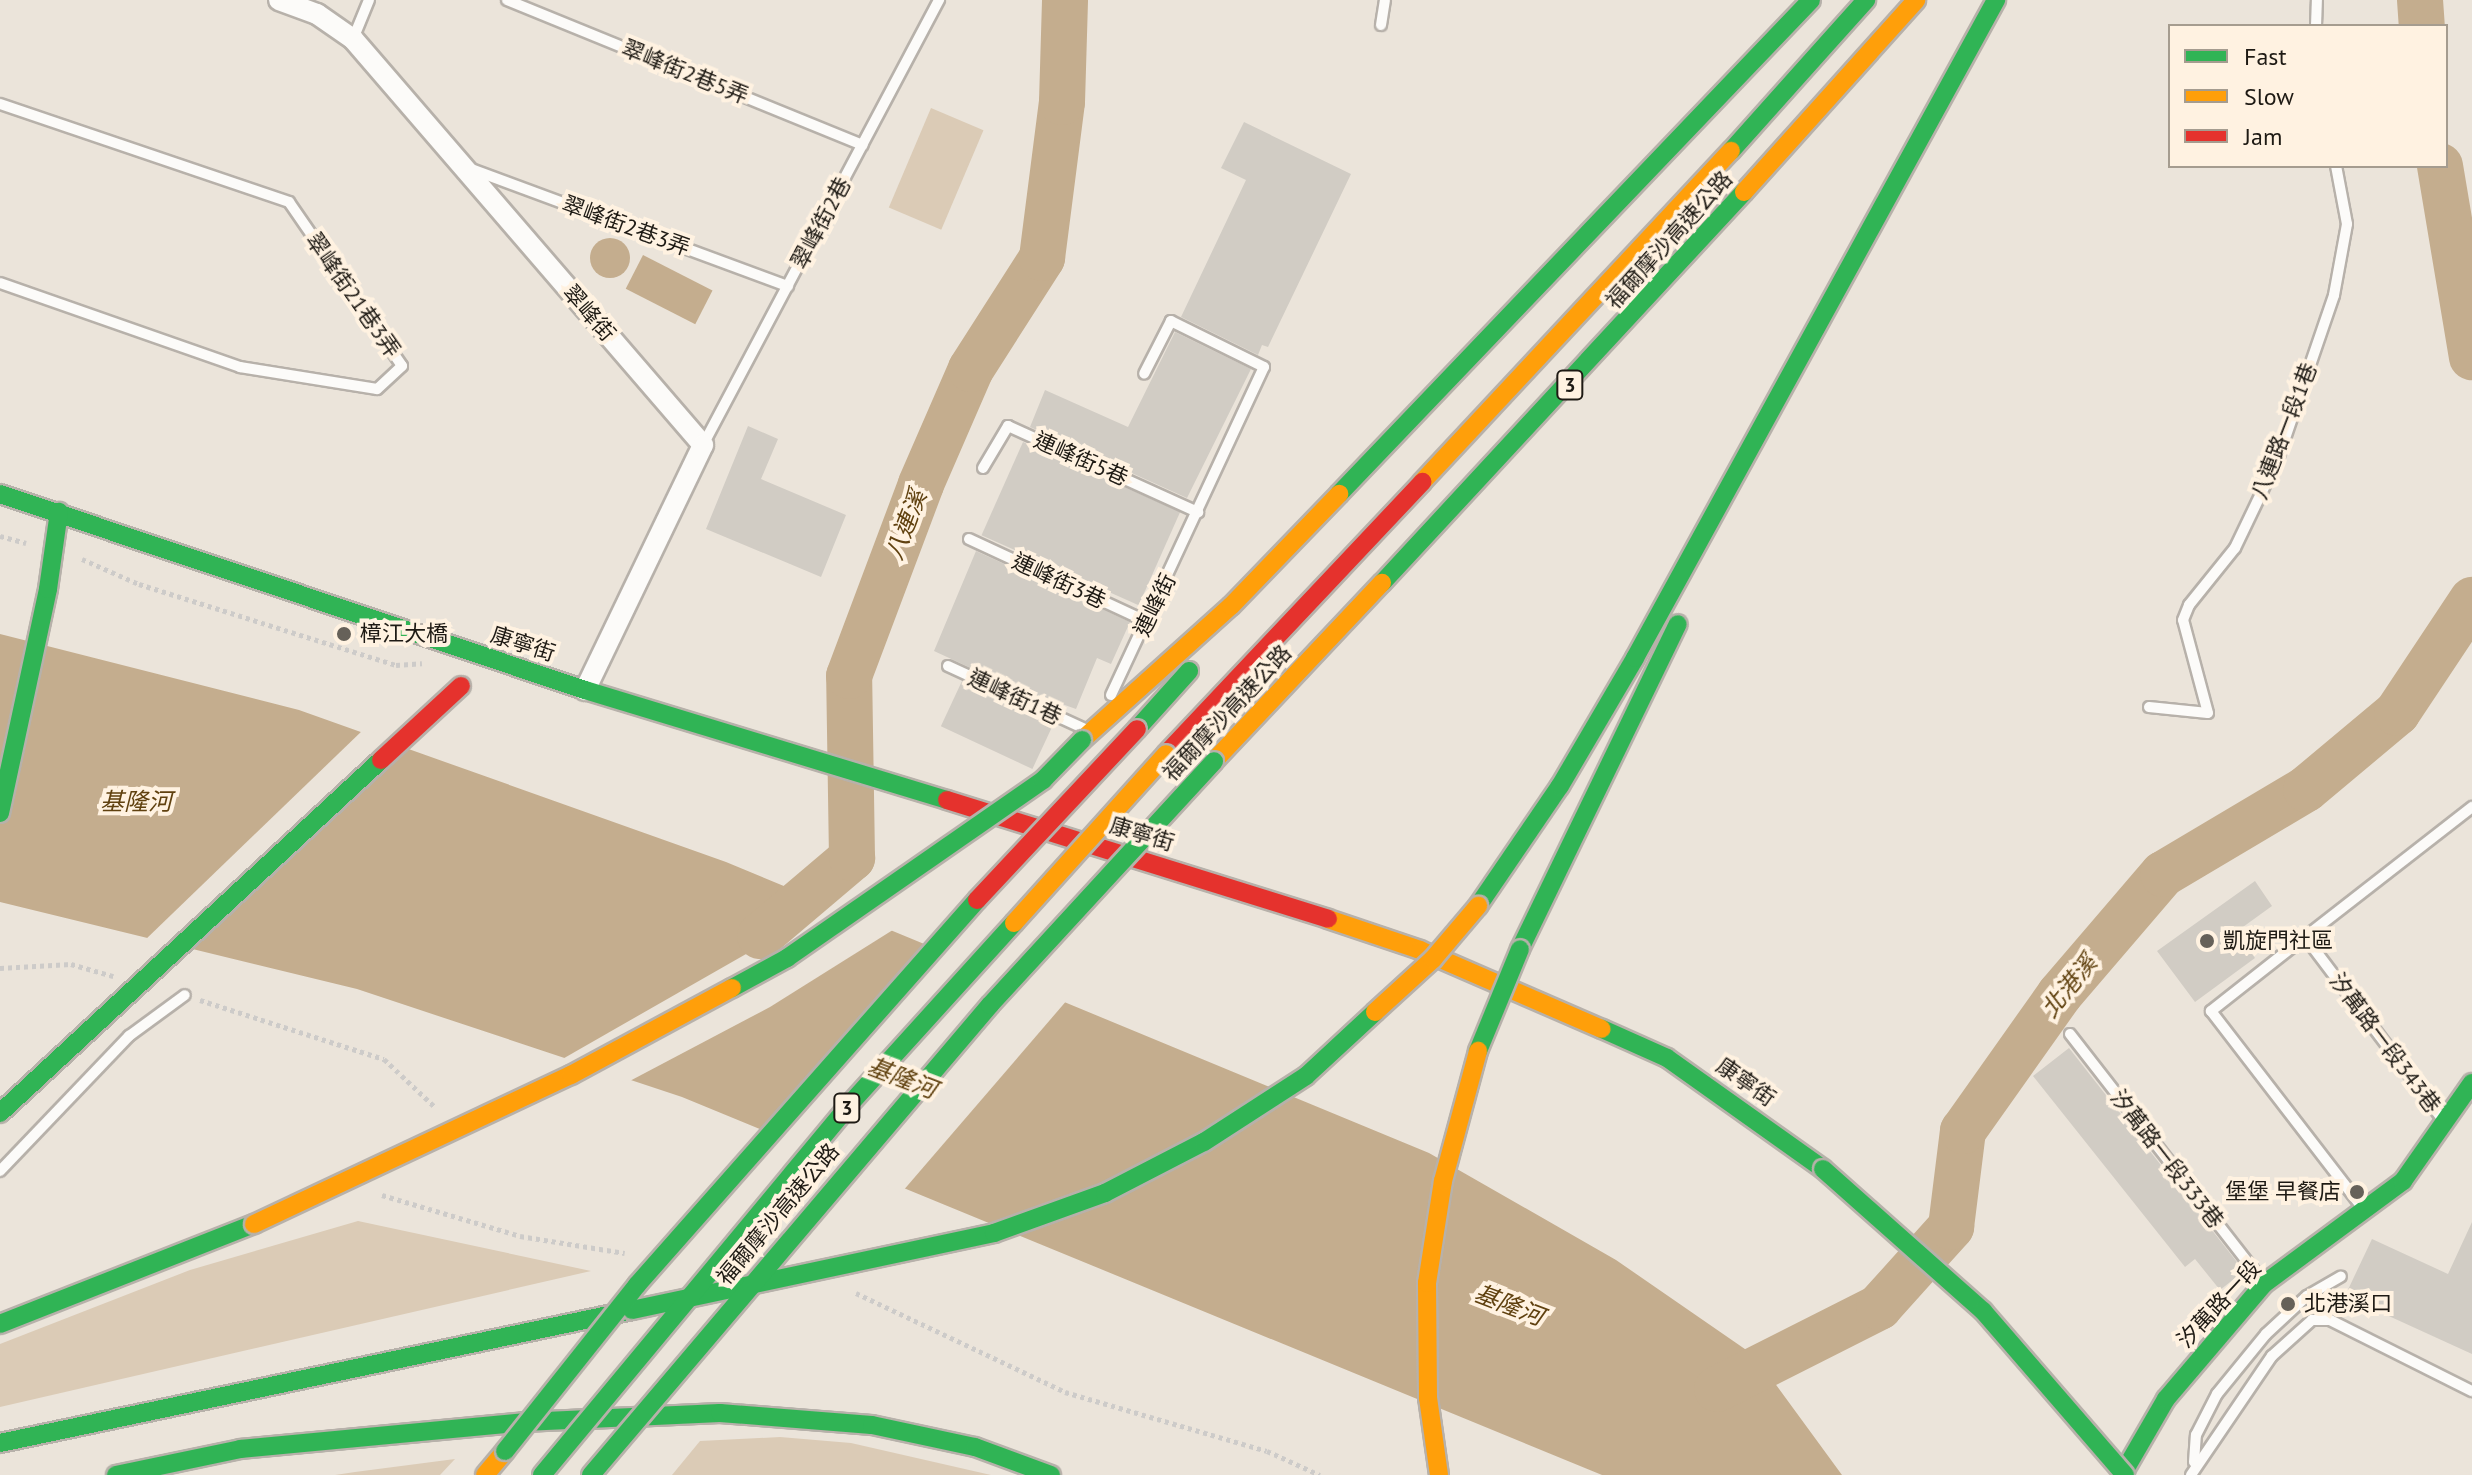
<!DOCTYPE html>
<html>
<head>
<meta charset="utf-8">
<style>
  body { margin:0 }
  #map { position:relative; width:2472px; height:1475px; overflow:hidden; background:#ebe4da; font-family:"PT Sans","Noto Sans TC",sans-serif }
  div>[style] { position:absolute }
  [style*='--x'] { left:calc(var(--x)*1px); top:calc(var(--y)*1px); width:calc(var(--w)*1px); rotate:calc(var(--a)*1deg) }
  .green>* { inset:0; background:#dbcbb6; transform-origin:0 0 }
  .water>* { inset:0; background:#c4ad8e; transform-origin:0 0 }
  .round { border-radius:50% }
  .pier>* { inset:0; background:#ebe4da }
  .river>* { height:46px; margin:-23px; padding:0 23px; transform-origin:23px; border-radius:23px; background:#c4ad8e }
  .building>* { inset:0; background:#d1ccc4; transform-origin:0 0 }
  .path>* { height:5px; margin-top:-2.5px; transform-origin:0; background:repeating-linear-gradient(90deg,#cdcbc9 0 4px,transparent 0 8px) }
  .roads { filter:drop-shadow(2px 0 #b7b1aa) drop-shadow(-2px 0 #b7b1aa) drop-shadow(0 2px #b7b1aa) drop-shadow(0 -2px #b7b1aa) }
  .lane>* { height:10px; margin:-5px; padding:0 5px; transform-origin:5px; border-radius:5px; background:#fcfbf9 }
  .street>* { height:20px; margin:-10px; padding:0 10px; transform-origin:10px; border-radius:10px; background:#fcfbf9 }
  .fast>* { height:18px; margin:-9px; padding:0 9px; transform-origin:9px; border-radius:9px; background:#30b455 }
  .slow>* { height:18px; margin:-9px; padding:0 9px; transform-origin:9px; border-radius:9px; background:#ff9f0a }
  .jam>* { height:18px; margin:-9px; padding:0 9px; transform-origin:9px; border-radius:9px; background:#e5322d }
  .bridges { filter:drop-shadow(2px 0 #b7b1aa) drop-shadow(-2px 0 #b7b1aa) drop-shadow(0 2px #b7b1aa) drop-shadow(0 -2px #b7b1aa) }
  .fast-bridge>* { height:18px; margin:-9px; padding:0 9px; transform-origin:9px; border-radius:9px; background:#30b455 }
  .slow-bridge>* { height:18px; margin:-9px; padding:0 9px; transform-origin:9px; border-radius:9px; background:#ff9f0a }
  .jam-bridge>* { height:18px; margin:-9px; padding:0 9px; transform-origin:9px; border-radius:9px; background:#e5322d }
  .dots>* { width:22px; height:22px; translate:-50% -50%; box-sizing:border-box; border:4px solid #fff2e1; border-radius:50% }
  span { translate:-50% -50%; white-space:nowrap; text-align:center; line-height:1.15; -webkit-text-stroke:8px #fff2e1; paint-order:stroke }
  .shield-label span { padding:2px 6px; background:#fff2e1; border:2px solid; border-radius:6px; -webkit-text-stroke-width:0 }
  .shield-label { font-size:20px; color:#1e1a14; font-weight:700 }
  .street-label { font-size:22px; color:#1e1a14 }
  .poi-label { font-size:22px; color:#1e1a14 }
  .left { translate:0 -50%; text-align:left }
  .right { translate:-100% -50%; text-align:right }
  .water-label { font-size:24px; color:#60410f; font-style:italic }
  .legend { position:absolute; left:2168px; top:24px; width:280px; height:144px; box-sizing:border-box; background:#fff2e1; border:2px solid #a59c8f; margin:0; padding:10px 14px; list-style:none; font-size:24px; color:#1e1a14 }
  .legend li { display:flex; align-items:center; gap:16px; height:40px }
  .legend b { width:40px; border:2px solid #a59c8f }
</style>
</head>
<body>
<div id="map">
  <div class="green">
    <div style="left:931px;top:108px;width:57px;height:108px;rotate:23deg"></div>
    <div style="clip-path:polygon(358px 1221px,591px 1271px,0 1407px,0 1344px,190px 1270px)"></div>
    <div style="clip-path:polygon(780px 1437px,851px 1443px,991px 1475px,672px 1475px,700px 1441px)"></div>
    <div style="clip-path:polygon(455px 1459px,440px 1475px,335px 1475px,355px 1472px)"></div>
  </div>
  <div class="water">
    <div class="round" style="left:590px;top:238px;width:40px;height:40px"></div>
    <div style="left:643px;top:255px;width:78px;height:38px;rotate:27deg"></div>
    <div style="clip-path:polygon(0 634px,299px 710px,726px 862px,1429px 1153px,1616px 1260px,1755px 1356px,1842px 1475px,1602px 1475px,682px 1097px,357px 989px,0 902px)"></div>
  </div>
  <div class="pier">
    <div style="clip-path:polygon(364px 729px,411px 746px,190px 952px,144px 941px)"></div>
    <div style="clip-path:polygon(835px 903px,896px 928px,770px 1007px,626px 1083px,559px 1061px)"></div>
    <div style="clip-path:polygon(947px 949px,1068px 999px,902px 1192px,775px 1140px)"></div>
  </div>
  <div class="river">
    <div style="--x:2420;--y:0;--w:26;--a:86"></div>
    <div style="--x:2440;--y:166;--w:194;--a:80.5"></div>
    <div style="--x:760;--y:936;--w:121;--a:-40.3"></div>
    <div style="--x:852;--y:858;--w:182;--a:-90.9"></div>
    <div style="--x:849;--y:676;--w:205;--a:-69.4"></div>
    <div style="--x:921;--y:484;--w:125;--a:-66.5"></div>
    <div style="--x:971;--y:369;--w:132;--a:-57.4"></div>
    <div style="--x:1042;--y:258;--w:157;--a:-82.7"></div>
    <div style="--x:1062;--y:102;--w:102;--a:-88.3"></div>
    <div style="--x:1717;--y:1389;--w:182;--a:-26.8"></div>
    <div style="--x:1879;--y:1307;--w:108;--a:-48"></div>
    <div style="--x:1951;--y:1227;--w:97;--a:-82.9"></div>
    <div style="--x:1963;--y:1131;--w:168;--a:-54.7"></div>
    <div style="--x:2060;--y:994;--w:158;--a:-49.4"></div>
    <div style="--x:2163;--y:874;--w:166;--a:-30.7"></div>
    <div style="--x:2306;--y:789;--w:119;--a:-39.9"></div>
    <div style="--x:2397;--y:713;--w:136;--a:-56.4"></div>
  </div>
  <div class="building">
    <div style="clip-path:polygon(1244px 122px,1351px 174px,1268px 347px,1262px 345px,1258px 355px,1181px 317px,1246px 180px,1221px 168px)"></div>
    <div style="clip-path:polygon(1175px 332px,1251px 369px,1187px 498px,1030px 427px,1045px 390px,1128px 427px)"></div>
    <div style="clip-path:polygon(748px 426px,778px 439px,761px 479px,846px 515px,821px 577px,706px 529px)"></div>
    <div style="left:1023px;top:442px;width:172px;height:102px;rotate:24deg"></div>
    <div style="clip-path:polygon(976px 551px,1130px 622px,1111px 664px,1097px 658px,1076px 709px,1062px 704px,1060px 709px,934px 651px)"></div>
    <div style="left:962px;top:681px;width:101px;height:50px;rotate:25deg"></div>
    <div style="clip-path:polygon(2255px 881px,2272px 906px,2236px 932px,2255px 958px,2195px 1002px,2157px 951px)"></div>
    <div style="clip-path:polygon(2069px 1048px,2244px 1271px,2220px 1290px,2195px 1259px,2185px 1267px,2033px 1076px)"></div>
    <div style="clip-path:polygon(2472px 1222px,2472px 1354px,2345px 1296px,2372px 1239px,2448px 1274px)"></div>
  </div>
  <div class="path">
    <div style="--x:0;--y:536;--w:27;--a:15"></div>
    <div style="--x:82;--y:559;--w:62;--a:23.7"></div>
    <div style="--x:139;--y:584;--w:269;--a:17.5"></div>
    <div style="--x:396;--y:665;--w:26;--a:-4"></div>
    <div style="--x:0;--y:968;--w:71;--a:-3.2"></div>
    <div style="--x:71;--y:964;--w:44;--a:15.9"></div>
    <div style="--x:200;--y:1000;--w:193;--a:17.8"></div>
    <div style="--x:384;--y:1059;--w:71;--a:43.3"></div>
    <div style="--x:382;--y:1195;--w:144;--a:16.5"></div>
    <div style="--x:520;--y:1236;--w:106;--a:9.2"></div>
    <div style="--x:856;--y:1293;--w:231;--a:25.3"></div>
    <div style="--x:1065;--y:1392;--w:210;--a:16.3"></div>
    <div style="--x:1267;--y:1451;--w:58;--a:24.4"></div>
  </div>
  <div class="roads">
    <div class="lane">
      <div style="--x:507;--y:0;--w:384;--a:22.2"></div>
      <div style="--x:1381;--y:25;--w:25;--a:-81"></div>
      <div style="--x:2316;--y:26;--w:26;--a:-88"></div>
      <div style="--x:353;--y:39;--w:42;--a:-67.7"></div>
      <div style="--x:0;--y:104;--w:305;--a:18.7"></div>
      <div style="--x:289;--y:202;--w:199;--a:55.4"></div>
      <div style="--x:402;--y:366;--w:34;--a:137"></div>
      <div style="--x:377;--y:389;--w:139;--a:-170.9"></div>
      <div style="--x:240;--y:367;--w:254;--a:-160.7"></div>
      <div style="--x:471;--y:169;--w:338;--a:20.3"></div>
      <div style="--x:703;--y:445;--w:504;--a:-62.06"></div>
      <div style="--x:983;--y:468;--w:49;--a:-59.2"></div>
      <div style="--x:1008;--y:426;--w:209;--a:24.4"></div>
      <div style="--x:969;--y:539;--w:197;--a:24.9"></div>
      <div style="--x:948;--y:666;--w:149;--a:24.7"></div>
      <div style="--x:1111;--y:695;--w:362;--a:-65"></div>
      <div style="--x:1264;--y:367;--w:104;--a:-153.7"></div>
      <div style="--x:1171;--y:321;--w:59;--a:117"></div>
      <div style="--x:2149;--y:707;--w:59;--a:5.8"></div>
      <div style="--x:2208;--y:713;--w:96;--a:-105"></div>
      <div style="--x:2183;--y:620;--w:16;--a:-68"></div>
      <div style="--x:2189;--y:605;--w:73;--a:-51.1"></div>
      <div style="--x:2235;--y:548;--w:102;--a:-64.4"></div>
      <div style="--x:2279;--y:456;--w:170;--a:-71.1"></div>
      <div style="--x:2334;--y:295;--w:72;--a:-79.6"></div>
      <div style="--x:2347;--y:224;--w:59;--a:-100.7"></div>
      <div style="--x:2305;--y:937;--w:120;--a:141.8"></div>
      <div style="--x:2211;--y:1011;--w:251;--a:52.4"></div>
      <div style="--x:2070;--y:1034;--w:314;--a:52.1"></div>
      <div style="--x:2443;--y:1120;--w:229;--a:-127"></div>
      <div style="--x:2305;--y:937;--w:212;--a:-37.9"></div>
      <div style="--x:0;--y:1171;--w:187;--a:-46.3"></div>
      <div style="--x:129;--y:1036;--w:69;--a:-36.2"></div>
      <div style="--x:2194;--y:1462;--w:27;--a:-86"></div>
      <div style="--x:2196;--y:1435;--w:46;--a:-62.9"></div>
      <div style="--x:2217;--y:1394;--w:77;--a:-50.8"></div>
      <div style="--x:2266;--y:1334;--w:56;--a:-42.8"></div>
      <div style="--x:2307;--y:1296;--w:39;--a:-30"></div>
      <div style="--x:2191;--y:1475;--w:144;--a:-55.8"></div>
      <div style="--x:2272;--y:1356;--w:54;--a:-42"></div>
      <div style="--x:2312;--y:1320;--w:18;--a:0"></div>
      <div style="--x:2330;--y:1320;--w:159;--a:26.6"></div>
    </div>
    <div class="street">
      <div style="--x:279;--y:0;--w:40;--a:20.2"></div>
      <div style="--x:317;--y:14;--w:44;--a:34.8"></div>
      <div style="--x:353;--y:39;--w:536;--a:49.24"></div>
      <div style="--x:703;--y:445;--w:272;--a:115.7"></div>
    </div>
    <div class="fast">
      <div style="--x:1731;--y:151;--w:203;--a:-48.2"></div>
      <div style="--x:0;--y:494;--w:617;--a:18.52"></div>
      <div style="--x:585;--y:690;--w:378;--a:16.9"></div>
      <div style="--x:1339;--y:494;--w:683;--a:-46.3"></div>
      <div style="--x:1382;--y:583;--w:533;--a:-47.21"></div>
      <div style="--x:1137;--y:729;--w:78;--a:-48.1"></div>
      <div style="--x:0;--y:813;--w:229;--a:-77.9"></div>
      <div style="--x:48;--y:589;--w:78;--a:-81.9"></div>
      <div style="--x:1478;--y:906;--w:145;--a:-55.7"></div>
      <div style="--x:1560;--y:786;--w:148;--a:-59.6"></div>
      <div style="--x:1635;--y:658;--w:751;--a:-61.25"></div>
      <div style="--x:1520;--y:949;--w:361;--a:-64.1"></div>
      <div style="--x:1602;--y:1029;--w:71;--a:24"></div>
      <div style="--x:1667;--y:1058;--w:191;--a:35.4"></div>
      <div style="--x:0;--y:1324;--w:273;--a:-21.5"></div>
      <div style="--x:0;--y:1443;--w:646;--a:-11.88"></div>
      <div style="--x:116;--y:1475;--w:127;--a:-11.8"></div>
      <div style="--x:240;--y:1449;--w:285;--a:-5.4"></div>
      <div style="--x:524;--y:1422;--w:196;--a:-2.6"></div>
      <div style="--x:720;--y:1413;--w:152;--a:4.5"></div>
      <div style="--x:872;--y:1425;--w:105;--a:12.1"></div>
      <div style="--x:975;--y:1447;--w:81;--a:20.2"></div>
      <div style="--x:2122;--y:1475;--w:88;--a:-59.9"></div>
      <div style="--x:2166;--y:1399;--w:151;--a:-49.6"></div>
      <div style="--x:2264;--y:1284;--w:173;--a:-36.5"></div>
      <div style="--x:2403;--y:1181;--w:120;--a:-54.9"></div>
    </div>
    <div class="slow">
      <div style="--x:1744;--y:192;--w:258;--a:-48.1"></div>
      <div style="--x:1422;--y:482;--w:453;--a:-47"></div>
      <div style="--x:1082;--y:740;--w:200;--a:-42"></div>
      <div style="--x:1231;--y:606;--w:156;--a:-46"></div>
      <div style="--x:1214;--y:761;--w:245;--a:-46.7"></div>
      <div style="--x:1328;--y:919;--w:97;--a:18.6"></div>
      <div style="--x:1420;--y:950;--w:198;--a:23.5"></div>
      <div style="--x:485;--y:1475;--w:31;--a:-50"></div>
    </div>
    <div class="jam">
      <div style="--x:1166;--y:754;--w:374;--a:-46.7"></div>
      <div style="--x:947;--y:800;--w:399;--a:17.3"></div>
    </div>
  </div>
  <div class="bridges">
    <div class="fast-bridge">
      <div style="--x:732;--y:988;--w:63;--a:-28.6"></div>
      <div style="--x:787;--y:958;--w:312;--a:-34.8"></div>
      <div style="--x:1043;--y:780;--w:56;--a:-45.7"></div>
      <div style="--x:1478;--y:1051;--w:110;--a:-67.6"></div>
      <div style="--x:0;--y:1113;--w:519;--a:-42.82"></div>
      <div style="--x:1823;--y:1169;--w:214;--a:41.6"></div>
      <div style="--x:1983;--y:1311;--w:217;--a:49.1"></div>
      <div style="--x:632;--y:1310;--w:370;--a:-12"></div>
      <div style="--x:994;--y:1233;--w:118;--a:-19.8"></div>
      <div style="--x:1105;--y:1193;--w:111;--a:-27.3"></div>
      <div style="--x:1204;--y:1142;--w:121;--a:-32.9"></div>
      <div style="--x:1306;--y:1076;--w:94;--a:-42.8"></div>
      <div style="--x:505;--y:1451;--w:212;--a:-51.5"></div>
      <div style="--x:637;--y:1285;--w:514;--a:-48.55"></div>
      <div style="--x:542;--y:1475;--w:481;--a:-50.3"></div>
      <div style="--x:849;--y:1105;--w:246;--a:-47.8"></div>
      <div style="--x:591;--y:1475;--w:617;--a:-49.67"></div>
      <div style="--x:990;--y:1005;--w:331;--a:-47.4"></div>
    </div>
    <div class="slow-bridge">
      <div style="--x:1014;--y:923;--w:227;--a:-48"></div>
      <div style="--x:1375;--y:1012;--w:79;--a:-42.4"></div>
      <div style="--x:1433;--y:959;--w:70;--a:-49.7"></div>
      <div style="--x:254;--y:1224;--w:350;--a:-25.2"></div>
      <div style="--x:571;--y:1075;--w:183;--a:-28.4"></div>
      <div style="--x:1439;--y:1475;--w:78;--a:-98.1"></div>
      <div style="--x:1428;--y:1398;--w:115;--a:-90.5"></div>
      <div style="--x:1427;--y:1283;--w:103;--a:-81.1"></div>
      <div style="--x:1443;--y:1181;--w:135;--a:-74.9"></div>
    </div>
    <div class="jam-bridge">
      <div style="--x:381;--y:760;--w:109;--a:-42.8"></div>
      <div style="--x:977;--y:900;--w:234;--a:-46.9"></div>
    </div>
  </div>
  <div class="dots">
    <div style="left:344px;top:634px;background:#666159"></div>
    <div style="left:2207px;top:941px;background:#666159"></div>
    <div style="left:2357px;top:1192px;background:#666159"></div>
    <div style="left:2288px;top:1304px;background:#666159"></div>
  </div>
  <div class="shield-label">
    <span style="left:1570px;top:385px">3</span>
    <span style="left:847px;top:1108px">3</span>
  </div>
  <div class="street-label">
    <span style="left:685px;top:72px;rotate:22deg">翠峰街2巷5弄</span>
    <span style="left:821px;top:223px;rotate:-62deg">翠峰街2巷</span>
    <span style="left:626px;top:226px;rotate:20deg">翠峰街2巷3弄</span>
    <span style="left:1669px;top:240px;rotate:-48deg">福爾摩沙高速公路</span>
    <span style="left:353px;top:295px;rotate:55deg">翠峰街21巷3弄</span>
    <span style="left:589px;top:313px;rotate:49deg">翠峰街</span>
    <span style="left:2284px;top:431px;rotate:-69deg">八連路一段1巷</span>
    <span style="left:1081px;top:459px;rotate:24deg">連峰街5巷</span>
    <span style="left:1059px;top:581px;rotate:25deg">連峰街3巷</span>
    <span style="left:1155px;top:605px;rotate:-64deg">連峰街</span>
    <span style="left:523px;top:644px;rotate:18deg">康寧街</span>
    <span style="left:1015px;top:697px;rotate:25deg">連峰街1巷</span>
    <span style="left:1227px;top:713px;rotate:-47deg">福爾摩沙高速公路</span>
    <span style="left:1142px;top:834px;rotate:17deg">康寧街</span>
    <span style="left:2385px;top:1043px;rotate:53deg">汐萬路一段343巷</span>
    <span style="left:1746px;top:1082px;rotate:35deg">康寧街</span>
    <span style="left:2167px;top:1159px;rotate:52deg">汐萬路一段333巷</span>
    <span style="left:778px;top:1214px;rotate:-50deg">福爾摩沙高速公路</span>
    <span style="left:2219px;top:1304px;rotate:-47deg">汐萬路一段</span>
  </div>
  <div class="poi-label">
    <span class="left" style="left:360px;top:634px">樟江大橋</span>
    <span class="left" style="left:2223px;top:941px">凱旋門社區</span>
    <span class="right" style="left:2341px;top:1192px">堡堡 早餐店</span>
    <span class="left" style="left:2304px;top:1304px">北港溪口</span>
  </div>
  <div class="water-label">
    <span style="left:906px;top:525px;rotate:-69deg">八連溪</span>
    <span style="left:136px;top:802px">基隆河</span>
    <span style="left:2069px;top:986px;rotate:-51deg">北港溪</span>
    <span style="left:902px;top:1078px;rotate:21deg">基隆河</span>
    <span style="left:1509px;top:1305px;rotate:21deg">基隆河</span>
  </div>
  <ul class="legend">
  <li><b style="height:10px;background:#30b455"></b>Fast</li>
  <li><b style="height:10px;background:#ff9f0a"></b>Slow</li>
  <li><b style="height:10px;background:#e5322d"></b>Jam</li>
  </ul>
</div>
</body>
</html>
